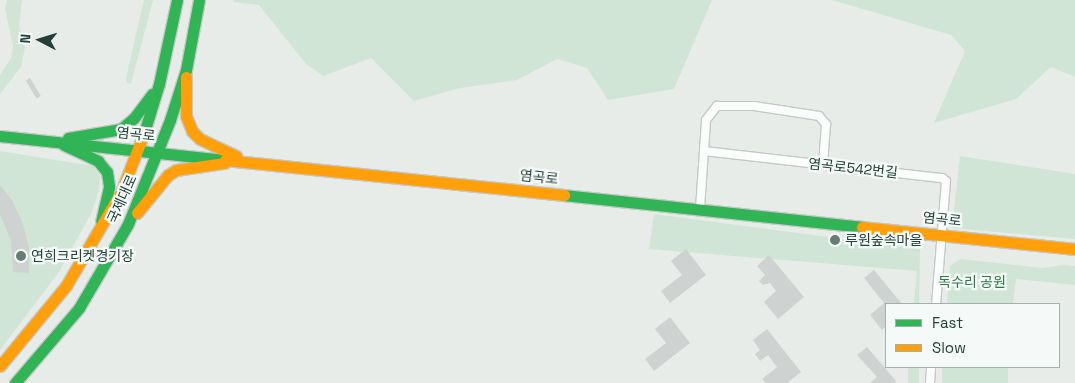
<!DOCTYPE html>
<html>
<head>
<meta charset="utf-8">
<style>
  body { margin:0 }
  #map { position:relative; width:1075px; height:383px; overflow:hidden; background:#e7ece9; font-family:"Space Grotesk","Noto Sans KR",sans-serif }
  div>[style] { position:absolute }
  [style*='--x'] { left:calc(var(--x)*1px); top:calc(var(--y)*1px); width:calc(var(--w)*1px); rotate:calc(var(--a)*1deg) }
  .green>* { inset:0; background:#d0e5d5; transform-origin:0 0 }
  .building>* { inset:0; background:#ced3d1; transform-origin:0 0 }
  .roads { filter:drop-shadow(1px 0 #c4c9c6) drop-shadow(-1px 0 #c4c9c6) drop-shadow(0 1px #c4c9c6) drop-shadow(0 -1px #c4c9c6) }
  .street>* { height:8px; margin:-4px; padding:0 4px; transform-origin:4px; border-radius:4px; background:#fbfcfc }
  .fast>* { height:11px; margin:-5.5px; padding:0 5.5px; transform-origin:5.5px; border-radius:5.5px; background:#30b455 }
  .slow>* { height:11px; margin:-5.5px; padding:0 5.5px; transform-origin:5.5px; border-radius:5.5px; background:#ff9f0a }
  .dots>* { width:14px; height:14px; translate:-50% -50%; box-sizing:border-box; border:2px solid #f5faf8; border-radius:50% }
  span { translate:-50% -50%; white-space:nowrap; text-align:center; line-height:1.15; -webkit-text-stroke:4.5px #f5faf8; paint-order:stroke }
  .street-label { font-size:14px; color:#234038 }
  .poi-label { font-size:14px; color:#234038 }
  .left { translate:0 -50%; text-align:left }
  .park-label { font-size:14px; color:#2d7847 }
  .legend { position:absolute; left:885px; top:303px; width:175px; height:65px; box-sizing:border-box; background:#f5faf8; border:1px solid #a1b0ab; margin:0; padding:6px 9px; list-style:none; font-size:15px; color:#234038 }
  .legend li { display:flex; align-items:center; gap:10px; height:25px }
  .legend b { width:25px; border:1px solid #a1b0ab }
  .north { position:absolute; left:15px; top:15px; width:50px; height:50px; -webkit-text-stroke:4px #f5faf8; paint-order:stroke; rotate:275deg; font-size:14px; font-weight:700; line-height:20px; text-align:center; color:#234038 }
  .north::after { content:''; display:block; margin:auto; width:18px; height:22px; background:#234038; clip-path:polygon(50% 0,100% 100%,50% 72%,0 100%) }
</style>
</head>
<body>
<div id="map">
  <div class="green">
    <div style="clip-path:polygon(7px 0,22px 0,19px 26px,25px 47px,21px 67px,0 94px,0 75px,11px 58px,13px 46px,5px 9px)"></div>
    <div style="clip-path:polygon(144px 0,153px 0,131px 84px,127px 83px,126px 78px)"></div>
    <div style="clip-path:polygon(234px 0,712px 0,674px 89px,608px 100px,587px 68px,557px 59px,517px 80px,460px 88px,414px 101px,371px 58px,323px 76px,306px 64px,259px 5px,234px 2px)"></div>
    <div style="clip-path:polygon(832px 0,1075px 0,1075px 77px,1051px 67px,1016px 99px,934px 123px,965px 51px,951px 35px)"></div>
    <div style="clip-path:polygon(0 151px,93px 166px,100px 175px,99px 191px,91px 214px,59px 272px,0 350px)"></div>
    <div style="clip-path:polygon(960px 156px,1075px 174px,1075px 239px,952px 228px)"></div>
    <div style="clip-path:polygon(654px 214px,920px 249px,919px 304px,914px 304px,917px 271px,649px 249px)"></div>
    <div style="clip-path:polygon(960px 259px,1043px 268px,1062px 265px,1075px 266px,1075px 285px,1016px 279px,1013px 304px,947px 304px,950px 266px)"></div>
    <div style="left:908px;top:367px;width:11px;height:16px"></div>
    <div style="left:942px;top:367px;width:66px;height:16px"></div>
  </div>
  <div class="building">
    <div style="left:30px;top:78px;width:21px;height:5px;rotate:59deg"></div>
    <div style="clip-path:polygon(0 185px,12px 200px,23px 224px,29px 248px,29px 273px,13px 272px,11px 241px,0 214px)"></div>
    <div style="clip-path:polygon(686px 249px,706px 275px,670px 303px,661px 291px,682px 275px,671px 261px)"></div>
    <div style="clip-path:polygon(769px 255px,804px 297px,778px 319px,764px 302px,776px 291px,770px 283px,763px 285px,759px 281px,765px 275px,757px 266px)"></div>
    <div style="clip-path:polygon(874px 270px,902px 304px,886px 304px,886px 326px,882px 330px,870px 315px,884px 303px,864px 278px)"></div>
    <div style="clip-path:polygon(670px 317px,690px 343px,654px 371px,645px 359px,666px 343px,655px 329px)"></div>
    <div style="clip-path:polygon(767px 329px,801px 372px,787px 383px,766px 383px,762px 379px,777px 367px,768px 355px,760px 361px,755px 354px,760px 350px,753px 340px)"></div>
    <div style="clip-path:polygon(867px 347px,896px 381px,894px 383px,870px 383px,877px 377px,857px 355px)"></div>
  </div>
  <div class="roads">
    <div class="street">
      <div style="--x:704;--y:151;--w:240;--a:6.5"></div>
      <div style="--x:942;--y:178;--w:5;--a:37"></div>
      <div style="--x:946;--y:181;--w:123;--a:94.6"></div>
      <div style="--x:700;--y:209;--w:89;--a:-86.1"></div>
      <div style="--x:706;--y:120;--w:18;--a:-52"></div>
      <div style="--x:717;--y:106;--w:37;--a:0"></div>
      <div style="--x:754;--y:106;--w:66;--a:8.7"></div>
      <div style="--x:819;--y:116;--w:11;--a:49"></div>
      <div style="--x:826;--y:124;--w:41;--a:94.2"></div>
      <div style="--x:930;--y:383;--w:16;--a:-86"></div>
    </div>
    <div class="fast">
      <div style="--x:144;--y:133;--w:51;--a:-73"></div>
      <div style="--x:159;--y:84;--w:86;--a:-77.9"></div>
      <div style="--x:0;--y:136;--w:226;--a:6.1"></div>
      <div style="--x:68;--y:138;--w:54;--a:-9.6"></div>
      <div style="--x:121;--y:129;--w:17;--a:-40"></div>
      <div style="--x:134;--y:118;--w:30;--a:-53"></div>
      <div style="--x:64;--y:145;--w:38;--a:25"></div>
      <div style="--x:98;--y:161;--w:14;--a:51"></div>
      <div style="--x:107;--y:172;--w:15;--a:82"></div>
      <div style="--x:109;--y:187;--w:35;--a:103"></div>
      <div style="--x:564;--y:195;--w:300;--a:6.1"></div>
      <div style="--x:15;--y:383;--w:99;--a:-49.5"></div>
      <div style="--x:79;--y:308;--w:97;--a:-59.7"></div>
      <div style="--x:128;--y:224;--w:112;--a:-68"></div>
      <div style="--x:170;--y:120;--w:52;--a:-72.3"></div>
      <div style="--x:186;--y:70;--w:71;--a:-79.5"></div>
    </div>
    <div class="slow">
      <div style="--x:186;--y:77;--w:39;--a:90"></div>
      <div style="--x:186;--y:116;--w:16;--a:68"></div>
      <div style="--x:192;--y:131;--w:11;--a:45"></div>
      <div style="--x:200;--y:139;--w:40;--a:25"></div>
      <div style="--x:225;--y:160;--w:341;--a:5.9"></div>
      <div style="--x:137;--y:213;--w:49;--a:-50.8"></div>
      <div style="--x:168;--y:175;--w:9;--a:-32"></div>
      <div style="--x:176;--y:170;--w:49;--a:-8.3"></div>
      <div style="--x:862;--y:227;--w:214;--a:5.9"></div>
      <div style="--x:0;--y:366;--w:104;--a:-50.5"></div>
      <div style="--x:66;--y:286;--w:109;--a:-59.7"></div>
      <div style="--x:121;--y:192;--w:63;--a:-68.7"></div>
    </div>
  </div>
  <div class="dots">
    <div style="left:835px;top:240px;background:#687c76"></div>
    <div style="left:21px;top:256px;background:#687c76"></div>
  </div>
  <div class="street-label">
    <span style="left:136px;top:134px;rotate:6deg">염곡로</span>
    <span style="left:853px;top:168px;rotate:6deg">염곡로542번길</span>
    <span style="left:539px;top:177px;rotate:6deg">염곡로</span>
    <span style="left:122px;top:199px;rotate:-66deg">국제대로</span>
    <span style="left:942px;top:219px;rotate:6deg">염곡로</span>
  </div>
  <div class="poi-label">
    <span class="left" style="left:845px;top:240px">루원숲속마을</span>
    <span class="left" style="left:31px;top:256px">연희크리켓경기장</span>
  </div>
  <div class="park-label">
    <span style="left:972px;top:282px">독수리 공원</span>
  </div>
  <ul class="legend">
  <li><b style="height:6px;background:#30b455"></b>Fast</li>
  <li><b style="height:6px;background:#ff9f0a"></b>Slow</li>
  </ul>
  <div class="north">N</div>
</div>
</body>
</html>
